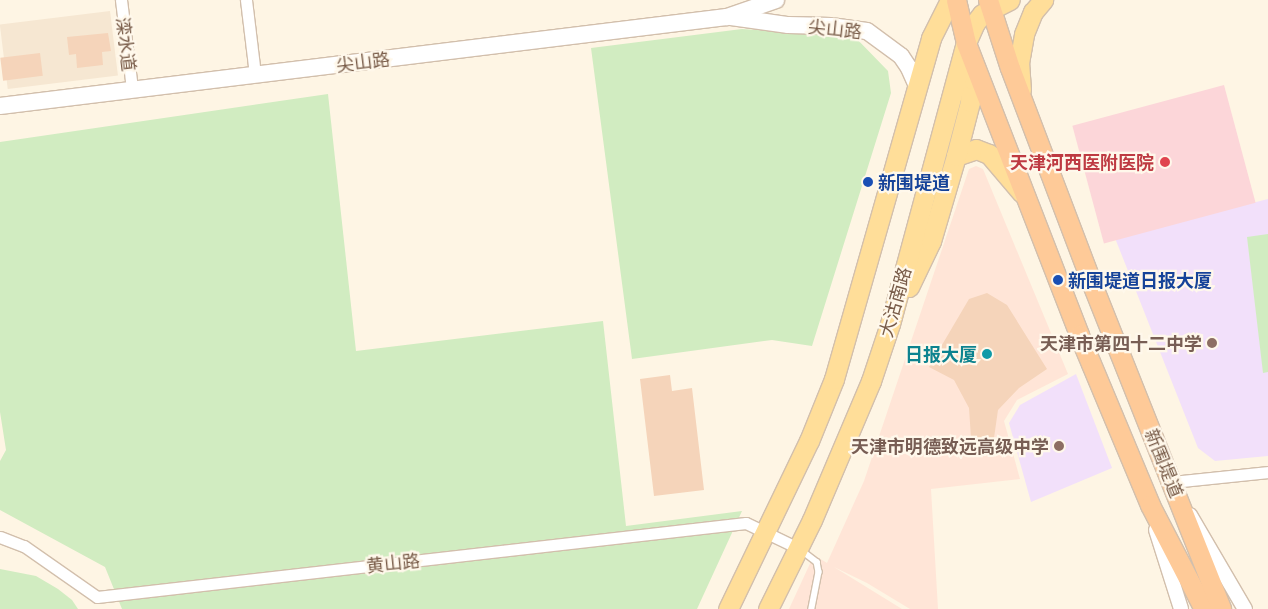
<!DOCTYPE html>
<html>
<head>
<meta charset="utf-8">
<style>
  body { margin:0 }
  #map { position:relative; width:1268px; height:609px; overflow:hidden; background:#fef5e4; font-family:"Open Sans","Noto Sans SC",sans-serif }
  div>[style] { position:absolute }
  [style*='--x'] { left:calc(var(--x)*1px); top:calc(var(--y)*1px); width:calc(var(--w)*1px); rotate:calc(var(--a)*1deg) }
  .residential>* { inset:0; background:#f6e7d2; transform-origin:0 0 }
  .commercial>* { inset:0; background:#ffe5d7 }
  .education>* { inset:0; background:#f2e0fa }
  .medical>* { inset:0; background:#fcd6d9; transform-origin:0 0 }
  .green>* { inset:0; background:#d1ecc1 }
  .building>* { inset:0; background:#f5d4ba; transform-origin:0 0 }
  .roads { filter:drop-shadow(1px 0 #d2bfac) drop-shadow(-1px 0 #d2bfac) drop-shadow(0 1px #d2bfac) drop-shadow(0 -1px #d2bfac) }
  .service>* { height:5.5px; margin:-2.75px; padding:0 2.75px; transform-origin:2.75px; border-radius:2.75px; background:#fff }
  .minor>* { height:11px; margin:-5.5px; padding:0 5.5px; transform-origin:5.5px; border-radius:5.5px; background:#fff }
  .tertiary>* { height:14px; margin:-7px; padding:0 7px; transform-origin:7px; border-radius:7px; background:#fff }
  .secondary>* { height:16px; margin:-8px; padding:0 8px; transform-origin:8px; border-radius:8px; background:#fff }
  .primary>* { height:19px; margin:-9.5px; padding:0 9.5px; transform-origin:9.5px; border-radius:9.5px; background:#ffde99 }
  .trunk>* { height:19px; margin:-9.5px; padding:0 9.5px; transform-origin:9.5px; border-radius:9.5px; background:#feca98 }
  .dots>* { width:14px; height:14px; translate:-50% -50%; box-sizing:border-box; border:2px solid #fff8eb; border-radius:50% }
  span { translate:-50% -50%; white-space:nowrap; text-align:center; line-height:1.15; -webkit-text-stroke:4.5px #fff8eb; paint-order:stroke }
  .street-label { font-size:18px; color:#785b48 }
  .health-label { font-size:18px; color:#be3a42; font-weight:700 }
  .right { translate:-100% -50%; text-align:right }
  .transit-label { font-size:18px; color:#164399; font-weight:700 }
  .left { translate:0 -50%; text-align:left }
  .education-label { font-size:18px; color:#785e54; font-weight:700 }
  .culture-label { font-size:18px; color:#0d838f; font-weight:700 }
</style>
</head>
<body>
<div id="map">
  <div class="residential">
    <div style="left:110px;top:11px;width:65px;height:111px;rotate:83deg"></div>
  </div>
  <div class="commercial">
    <div style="clip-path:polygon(976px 166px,983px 169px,1068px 374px,1017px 400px,1004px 421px,1020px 479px,931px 489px,938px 609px,910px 609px,867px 583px,834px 567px,902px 609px,789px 609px,814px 555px,827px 563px,864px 481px,969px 169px)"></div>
  </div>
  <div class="education">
    <div style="clip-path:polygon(1268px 199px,1268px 456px,1215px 461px,1198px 448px,1115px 238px)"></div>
    <div style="clip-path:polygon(1076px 374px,1112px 468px,1031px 502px,1009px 423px,1020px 405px)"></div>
  </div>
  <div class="medical">
    <div style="left:1224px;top:85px;width:122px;height:157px;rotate:75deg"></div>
  </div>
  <div class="green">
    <div style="clip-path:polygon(742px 29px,854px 36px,888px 71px,891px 93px,812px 346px,772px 340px,632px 359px,591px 48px)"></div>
    <div style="clip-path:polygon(328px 94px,356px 351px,603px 321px,626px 526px,742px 511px,697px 609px,122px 609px,105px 567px,0 510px,0 461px,6px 450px,0 412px,0 142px)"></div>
    <div style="clip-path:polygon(1268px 234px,1268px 372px,1263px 373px,1247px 237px)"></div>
    <div style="clip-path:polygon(0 569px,36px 576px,58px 589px,72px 600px,78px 609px,0 609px)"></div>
  </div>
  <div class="building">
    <div style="clip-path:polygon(108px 33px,111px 51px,102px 52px,103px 65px,77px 68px,76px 54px,69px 55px,67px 37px)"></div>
    <div style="left:40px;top:53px;width:23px;height:40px;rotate:83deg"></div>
    <div style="clip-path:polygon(987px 293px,1007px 305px,1047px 369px,1019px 388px,998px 410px,994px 438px,971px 438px,969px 408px,954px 380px,929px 367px,969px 299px)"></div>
    <div style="clip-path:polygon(670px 375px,672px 391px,692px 388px,704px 490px,654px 496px,640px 379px)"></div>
  </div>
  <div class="roads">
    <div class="service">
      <div style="--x:801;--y:550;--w:20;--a:37"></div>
      <div style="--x:817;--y:562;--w:10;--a:79"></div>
      <div style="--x:819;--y:572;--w:38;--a:101"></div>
    </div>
    <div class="minor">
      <div style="--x:121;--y:0;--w:89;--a:82.9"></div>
      <div style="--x:246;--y:0;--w:75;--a:83.1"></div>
      <div style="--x:1172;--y:482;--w:97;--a:-5.9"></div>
      <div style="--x:0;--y:537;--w:26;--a:21"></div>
      <div style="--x:24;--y:546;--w:89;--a:34.9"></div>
      <div style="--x:97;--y:597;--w:653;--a:-6.5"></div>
      <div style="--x:746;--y:523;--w:58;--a:25.7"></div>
    </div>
    <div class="tertiary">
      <div style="--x:1190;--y:515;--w:109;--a:59.7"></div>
      <div style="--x:1156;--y:530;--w:83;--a:72.4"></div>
    </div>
    <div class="secondary">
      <div style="--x:731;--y:17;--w:58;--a:8"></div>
      <div style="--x:788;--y:25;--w:43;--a:1.3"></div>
      <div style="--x:831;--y:26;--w:36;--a:8"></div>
      <div style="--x:867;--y:31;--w:42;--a:36.3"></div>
      <div style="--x:901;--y:56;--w:14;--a:56"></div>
      <div style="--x:909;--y:68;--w:20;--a:66"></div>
      <div style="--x:0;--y:106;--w:732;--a:-6.98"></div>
      <div style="--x:727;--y:17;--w:52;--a:-19.1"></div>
    </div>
    <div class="primary">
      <div style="--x:1021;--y:90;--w:27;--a:-94"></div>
      <div style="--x:1019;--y:63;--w:29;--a:-80"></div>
      <div style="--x:1024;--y:34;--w:24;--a:-68"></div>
      <div style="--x:1033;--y:12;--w:16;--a:-50"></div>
      <div style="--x:956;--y:156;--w:21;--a:-19"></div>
      <div style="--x:976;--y:149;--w:14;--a:21"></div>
      <div style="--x:989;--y:154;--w:51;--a:49.8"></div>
      <div style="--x:909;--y:287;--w:51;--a:-64.4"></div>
      <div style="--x:931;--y:241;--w:89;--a:-73.6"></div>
      <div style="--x:956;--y:156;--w:56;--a:-75.5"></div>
      <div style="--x:970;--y:102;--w:23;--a:-88"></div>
      <div style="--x:971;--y:79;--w:21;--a:-98"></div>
      <div style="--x:728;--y:609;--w:187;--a:-64.3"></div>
      <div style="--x:809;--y:441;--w:67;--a:-68"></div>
      <div style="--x:834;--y:379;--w:355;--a:-74.1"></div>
      <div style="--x:931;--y:38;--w:42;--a:-63.4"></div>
      <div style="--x:768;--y:609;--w:99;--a:-63.7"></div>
      <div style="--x:812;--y:520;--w:151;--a:-67"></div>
      <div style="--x:871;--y:381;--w:60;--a:-71.6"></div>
      <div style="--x:890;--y:324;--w:291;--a:-74.9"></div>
      <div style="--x:966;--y:43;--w:22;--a:-66"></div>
      <div style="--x:975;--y:23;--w:11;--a:-52"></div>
      <div style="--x:982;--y:14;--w:31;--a:-27"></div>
    </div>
    <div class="trunk">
      <div style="--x:956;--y:0;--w:44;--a:76.9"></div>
      <div style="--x:966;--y:43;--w:313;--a:68.8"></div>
      <div style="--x:1079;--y:335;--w:184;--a:67.3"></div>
      <div style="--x:1150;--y:505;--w:117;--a:62.6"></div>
      <div style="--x:988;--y:0;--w:71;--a:72.1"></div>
      <div style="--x:1010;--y:68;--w:226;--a:69.2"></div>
      <div style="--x:1090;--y:279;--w:355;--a:68.3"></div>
    </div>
  </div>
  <div class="dots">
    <div style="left:1165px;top:162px;background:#e0444e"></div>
    <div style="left:868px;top:182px;background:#1a4fb4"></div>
    <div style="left:1058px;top:280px;background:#1a4fb4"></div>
    <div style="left:1212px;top:343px;background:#8d6e63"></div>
    <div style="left:987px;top:354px;background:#0f9aa8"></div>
    <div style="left:1059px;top:446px;background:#8d6e63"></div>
  </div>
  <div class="street-label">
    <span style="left:835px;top:29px;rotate:6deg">尖山路</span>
    <span style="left:126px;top:44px;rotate:83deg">滦水道</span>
    <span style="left:363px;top:62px;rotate:-7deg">尖山路</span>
    <span style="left:895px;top:302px;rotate:-74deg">大沽南路</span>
    <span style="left:1164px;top:463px;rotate:68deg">新围堤道</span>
    <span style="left:393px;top:563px;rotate:-6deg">黄山路</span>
  </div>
  <div class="health-label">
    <span class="right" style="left:1154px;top:162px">天津河西医附医院</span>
  </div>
  <div class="transit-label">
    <span class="left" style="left:878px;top:182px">新围堤道</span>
    <span class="left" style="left:1068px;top:280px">新围堤道日报大厦</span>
  </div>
  <div class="education-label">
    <span class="right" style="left:1202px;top:343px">天津市第四十二中学</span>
    <span class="right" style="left:1049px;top:446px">天津市明德致远高级中学</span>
  </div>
  <div class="culture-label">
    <span class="right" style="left:977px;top:354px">日报大厦</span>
  </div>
</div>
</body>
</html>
